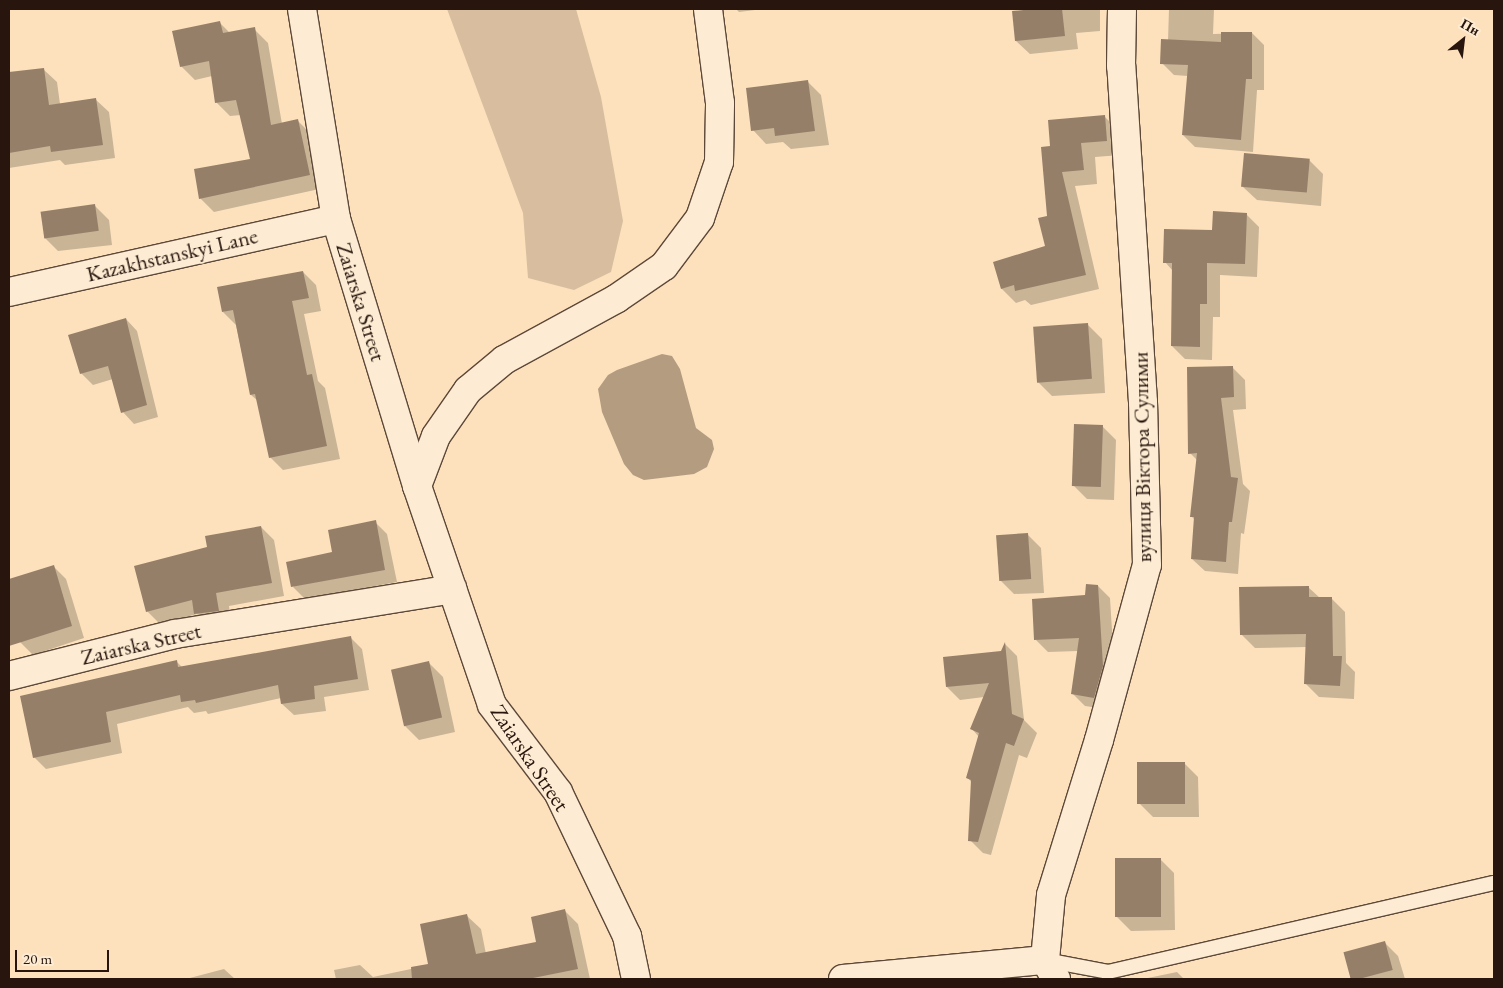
<!DOCTYPE html>
<html>
<head>
<meta charset="utf-8">
<style>
  body { margin:0 }
  #map { position:relative; width:1503px; height:988px; overflow:hidden; background:#fce1bc; font-family:"EB Garamond",serif }
  div>[style] { position:absolute }
  [style*='--x'] { left:calc(var(--x)*1px); top:calc(var(--y)*1px); width:calc(var(--w)*1px); rotate:calc(var(--a)*1deg) }
  .green>* { inset:0; background:#d8be9e }
  .water>* { inset:0; background:#b49c80 }
  .shadow>* { inset:0; background:#0003 }
  .building>* { inset:0; background:#967f68; transform-origin:0 0 }
  .roads { filter:drop-shadow(1px 0 #5d4839) drop-shadow(-1px 0 #5d4839) drop-shadow(0 1px #5d4839) drop-shadow(0 -1px #5d4839) }
  .lane>* { height:14px; margin:-7px; padding:0 7px; transform-origin:7px; border-radius:7px; background:#fdecd3 }
  .street>* { height:28px; margin:-14px; padding:0 14px; transform-origin:14px; border-radius:14px; background:#fdecd3 }
  span { translate:-50% -50%; white-space:nowrap; text-align:center; line-height:1.15; -webkit-text-stroke:4px #fdecd3; paint-order:stroke }
  .street-label { font-size:22px; color:#28150d }
  .frame { position:absolute; inset:0; border:10px solid #28150d; pointer-events:none }
  .north { position:absolute; left:1438px; top:15px; width:50px; height:50px; -webkit-text-stroke:4px #fdecd3; paint-order:stroke; rotate:29deg; font-size:14px; font-weight:700; line-height:20px; text-align:center; color:#28150d }
  .north::after { content:''; display:block; margin:auto; width:18px; height:22px; background:#28150d; clip-path:polygon(50% 0,100% 100%,50% 72%,0 100%) }
  .scale { position:absolute; left:15px; top:950px; width:94px; height:22px; box-sizing:border-box; border:2px solid #28150d; border-top:0; padding-left:6px; font-size:15px; line-height:18px; white-space:nowrap; color:#28150d; -webkit-text-stroke:4px #fdecd3; paint-order:stroke }
</style>
</head>
<body>
<div id="map">
  <div class="green">
    <div style="clip-path:polygon(447px 9px,576px 9px,601px 97px,623px 221px,611px 272px,574px 290px,528px 278px,523px 213px)"></div>
  </div>
  <div class="water">
    <div style="clip-path:polygon(662px 354px,672px 356px,680px 369px,696px 428px,712px 440px,714px 449px,707px 467px,694px 474px,644px 480px,633px 475px,624px 464px,602px 412px,598px 389px,608px 375px,617px 370px)"></div>
  </div>
  <div class="shadow">
    <div style="clip-path:polygon(736px 9px,763px 9px,739px 12px)"></div>
    <div style="clip-path:polygon(1032px 9px,1100px 9px,1100px 31px,1076px 33px,1078px 49px,1030px 54px,1016px 41px)"></div>
    <div style="clip-path:polygon(1169px 9px,1214px 9px,1213px 34px,1252px 33px,1264px 45px,1264px 90px,1257px 90px,1253px 152px,1195px 147px,1183px 135px,1188px 76px,1174px 75px,1162px 63px,1168px 41px)"></div>
    <div style="clip-path:polygon(220px 23px,230px 33px,254px 29px,268px 43px,282px 124px,298px 121px,312px 135px,324px 188px,214px 212px,200px 198px,251px 160px,241px 115px,230px 116px,216px 102px,212px 76px,195px 80px,181px 66px)"></div>
    <div style="clip-path:polygon(43px 69px,57px 82px,60px 104px,95px 99px,109px 112px,115px 158px,65px 165px,60px 160px,9px 168px,9px 73px)"></div>
    <div style="clip-path:polygon(807px 81px,821px 95px,829px 145px,791px 149px,783px 142px,766px 144px,753px 130px)"></div>
    <div style="clip-path:polygon(1104px 116px,1118px 130px,1121px 155px,1095px 157px,1097px 184px,1075px 186px,1099px 289px,1031px 305px,1025px 300px,1016px 303px,1002px 289px,994px 263px,1046px 247px,1052px 148px)"></div>
    <div style="clip-path:polygon(1309px 160px,1323px 174px,1321px 206px,1257px 200px,1243px 187px)"></div>
    <div style="clip-path:polygon(95px 206px,109px 220px,112px 245px,58px 251px,44px 237px)"></div>
    <div style="clip-path:polygon(1246px 214px,1259px 227px,1257px 277px,1220px 275px,1220px 317px,1213px 317px,1212px 360px,1185px 359px,1172px 346px,1173px 271px,1165px 262px)"></div>
    <div style="clip-path:polygon(303px 272px,316px 285px,321px 311px,304px 314px,318px 381px,325px 388px,340px 459px,283px 470px,270px 457px,258px 401px,251px 395px,236px 325px,223px 312px)"></div>
    <div style="clip-path:polygon(126px 319px,137px 331px,158px 417px,134px 424px,123px 412px,113px 379px,93px 385px,81px 373px)"></div>
    <div style="clip-path:polygon(1088px 325px,1102px 339px,1105px 393px,1052px 396px,1038px 382px)"></div>
    <div style="clip-path:polygon(1232px 367px,1245px 380px,1246px 409px,1233px 410px,1243px 484px,1250px 491px,1244px 534px,1241px 533px,1238px 574px,1205px 571px,1192px 559px,1195px 520px,1191px 516px,1198px 461px,1190px 453px)"></div>
    <div style="clip-path:polygon(1102px 426px,1116px 440px,1114px 500px,1087px 499px,1073px 485px)"></div>
    <div style="clip-path:polygon(375px 522px,387px 534px,397px 582px,305px 599px,293px 587px)"></div>
    <div style="clip-path:polygon(261px 527px,274px 540px,284px 596px,229px 606px,231px 623px,208px 626px,197px 614px,160px 624px,147px 611px,209px 548px)"></div>
    <div style="clip-path:polygon(1027px 534px,1041px 548px,1044px 593px,1014px 594px,1000px 580px)"></div>
    <div style="clip-path:polygon(54px 567px,66px 579px,84px 638px,33px 655px,20px 642px,9px 606px,9px 580px)"></div>
    <div style="clip-path:polygon(1098px 586px,1110px 598px,1115px 679px,1106px 709px,1085px 706px,1073px 694px,1078px 651px,1048px 652px,1036px 640px)"></div>
    <div style="clip-path:polygon(1308px 587px,1320px 598px,1331px 598px,1345px 612px,1346px 663px,1355px 672px,1354px 699px,1319px 697px,1305px 683px,1307px 647px,1255px 648px,1241px 634px)"></div>
    <div style="clip-path:polygon(350px 637px,362px 649px,369px 690px,324px 697px,326px 711px,294px 715px,282px 704px,281px 698px,208px 714px,206px 711px,194px 713px,188px 707px,117px 724px,122px 753px,46px 769px,34px 757px,176px 661px,182px 667px)"></div>
    <div style="clip-path:polygon(1005px 644px,1017px 656px,1024px 720px,1037px 733px,1027px 758px,1019px 755px,991px 855px,983px 853px,970px 840px,972px 783px,968px 778px,979px 737px,972px 729px,984px 697px,960px 700px,947px 687px,1002px 652px)"></div>
    <div style="clip-path:polygon(429px 663px,443px 677px,455px 732px,419px 740px,405px 726px)"></div>
    <div style="clip-path:polygon(1184px 763px,1198px 777px,1199px 817px,1153px 817px,1139px 803px)"></div>
    <div style="clip-path:polygon(1160px 859px,1174px 873px,1175px 930px,1131px 931px,1117px 917px)"></div>
    <div style="clip-path:polygon(565px 911px,578px 924px,590px 979px,336px 979px,334px 970px,360px 965px,373px 977px,430px 965px,467px 916px,481px 929px,486px 954px,538px 943px)"></div>
    <div style="clip-path:polygon(1384px 942px,1398px 956px,1405px 979px,1352px 979px,1345px 953px)"></div>
    <div style="clip-path:polygon(224px 969px,235px 979px,186px 979px)"></div>
    <div style="clip-path:polygon(1177px 972px,1184px 979px,1143px 979px)"></div>
  </div>
  <div class="building">
    <div style="clip-path:polygon(1034px 9px,1062px 9px,1065px 36px,1015px 41px,1012px 11px)"></div>
    <div style="clip-path:polygon(220px 21px,223px 33px,255px 27px,271px 125px,298px 119px,310px 175px,199px 199px,194px 169px,250px 159px,236px 100px,215px 103px,209px 61px,180px 67px,172px 31px)"></div>
    <div style="clip-path:polygon(1221px 32px,1252px 32px,1252px 79px,1246px 79px,1241px 140px,1182px 135px,1188px 65px,1160px 64px,1161px 39px,1221px 42px)"></div>
    <div style="clip-path:polygon(44px 68px,49px 105px,96px 98px,103px 145px,51px 152px,50px 146px,9px 153px,9px 72px)"></div>
    <div style="clip-path:polygon(808px 80px,815px 131px,775px 136px,774px 128px,751px 131px,746px 88px)"></div>
    <div style="clip-path:polygon(1105px 115px,1107px 141px,1081px 143px,1084px 170px,1062px 172px,1086px 275px,1015px 291px,1014px 285px,1001px 289px,993px 262px,1045px 246px,1038px 218px,1047px 216px,1041px 147px,1050px 146px,1048px 120px)"></div>
    <div style="left:1244px;top:153px;width:66px;height:34px;rotate:5deg"></div>
    <div style="left:95px;top:204px;width:27px;height:55px;rotate:82deg"></div>
    <div style="clip-path:polygon(1213px 211px,1247px 213px,1245px 264px,1207px 263px,1207px 304px,1200px 304px,1200px 347px,1171px 346px,1172px 263px,1163px 263px,1164px 229px,1212px 230px)"></div>
    <div style="clip-path:polygon(303px 271px,309px 298px,292px 301px,307px 375px,312px 374px,327px 446px,269px 458px,255px 394px,250px 395px,233px 310px,222px 312px,217px 287px)"></div>
    <div style="clip-path:polygon(126px 318px,147px 405px,121px 413px,108px 366px,80px 374px,68px 335px)"></div>
    <div style="left:1088px;top:323px;width:56px;height:55px;rotate:86deg"></div>
    <div style="clip-path:polygon(1233px 366px,1234px 397px,1221px 398px,1231px 477px,1238px 478px,1232px 522px,1229px 522px,1226px 562px,1191px 559px,1194px 517px,1190px 517px,1197px 453px,1188px 454px,1187px 367px)"></div>
    <div style="left:1074px;top:424px;width:29px;height:62px;rotate:2deg"></div>
    <div style="clip-path:polygon(376px 520px,385px 570px,291px 587px,286px 562px,332px 552px,328px 530px)"></div>
    <div style="clip-path:polygon(261px 526px,272px 583px,216px 593px,219px 611px,194px 614px,192px 600px,146px 612px,134px 566px,207px 547px,205px 536px)"></div>
    <div style="left:1028px;top:533px;width:46px;height:32px;rotate:86deg"></div>
    <div style="clip-path:polygon(54px 565px,72px 626px,9px 646px,9px 579px)"></div>
    <div style="clip-path:polygon(1086px 584px,1098px 585px,1103px 666px,1094px 698px,1071px 694px,1079px 638px,1034px 640px,1032px 599px,1085px 595px)"></div>
    <div style="clip-path:polygon(1309px 586px,1309px 597px,1332px 597px,1333px 656px,1342px 656px,1340px 686px,1304px 684px,1306px 634px,1240px 635px,1239px 587px)"></div>
    <div style="clip-path:polygon(351px 636px,358px 679px,314px 686px,315px 699px,281px 704px,278px 685px,196px 703px,195px 700px,181px 702px,180px 695px,106px 712px,111px 742px,33px 758px,20px 696px,177px 660px,178px 667px)"></div>
    <div style="clip-path:polygon(1005px 642px,1012px 714px,1024px 719px,1014px 746px,1006px 743px,978px 842px,968px 841px,971px 780px,966px 778px,979px 733px,970px 729px,989px 683px,946px 687px,943px 657px,1001px 651px)"></div>
    <div style="left:429px;top:661px;width:58px;height:39px;rotate:77deg"></div>
    <div style="left:1137px;top:762px;width:48px;height:42px"></div>
    <div style="left:1115px;top:858px;width:46px;height:59px"></div>
    <div style="clip-path:polygon(565px 909px,578px 969px,528px 979px,412px 979px,411px 967px,428px 964px,420px 924px,467px 914px,476px 954px,536px 942px,531px 917px)"></div>
    <div style="left:1385px;top:941px;width:30px;height:43px;rotate:75deg"></div>
  </div>
  <div class="roads">
    <div class="lane">
      <div style="--x:1045;--y:960;--w:64;--a:10.8"></div>
      <div style="--x:1108;--y:972;--w:396;--a:-13"></div>
    </div>
    <div class="street">
      <div style="--x:302;--y:9;--w:213;--a:80.8"></div>
      <div style="--x:336;--y:219;--w:279;--a:73.1"></div>
      <div style="--x:417;--y:486;--w:231;--a:71.1"></div>
      <div style="--x:492;--y:705;--w:109;--a:52.8"></div>
      <div style="--x:558;--y:792;--w:160;--a:64.4"></div>
      <div style="--x:627;--y:936;--w:44;--a:78.2"></div>
      <div style="--x:9;--y:292;--w:335;--a:-12.6"></div>
      <div style="--x:417;--y:486;--w:53;--a:-69.2"></div>
      <div style="--x:436;--y:436;--w:56;--a:-55.2"></div>
      <div style="--x:468;--y:390;--w:47;--a:-39.8"></div>
      <div style="--x:504;--y:360;--w:128;--a:-28.6"></div>
      <div style="--x:616;--y:299;--w:58;--a:-34.5"></div>
      <div style="--x:664;--y:266;--w:60;--a:-53.1"></div>
      <div style="--x:700;--y:218;--w:59;--a:-71.3"></div>
      <div style="--x:719;--y:162;--w:59;--a:-89"></div>
      <div style="--x:720;--y:103;--w:95;--a:-97.3"></div>
      <div style="--x:9;--y:676;--w:171;--a:-14.2"></div>
      <div style="--x:175;--y:634;--w:281;--a:-9.2"></div>
      <div style="--x:843;--y:979;--w:203;--a:-5.4"></div>
      <div style="--x:1056;--y:979;--w:22;--a:-120"></div>
      <div style="--x:1045;--y:960;--w:65;--a:-84.7"></div>
      <div style="--x:1051;--y:895;--w:162;--a:-72.8"></div>
      <div style="--x:1099;--y:740;--w:181;--a:-74.7"></div>
      <div style="--x:1147;--y:565;--w:163;--a:-91.4"></div>
      <div style="--x:1143;--y:402;--w:337;--a:-93.7"></div>
      <div style="--x:1121;--y:66;--w:57;--a:-89"></div>
    </div>
  </div>
  <div class="street-label">
    <span style="left:172px;top:255px;rotate:-13deg">Kazakhstanskyi Lane</span>
    <span style="left:361px;top:302px;rotate:73deg">Zaiarska Street</span>
    <span style="left:1142px;top:457px;rotate:-91deg">вулиця Віктора Сулими</span>
    <span style="left:141px;top:644px;rotate:-13deg">Zaiarska Street</span>
    <span style="left:530px;top:758px;rotate:56deg">Zaiarska Street</span>
  </div>
  <div class="frame"></div>
  <div class="north">Пн</div>
  <div class="scale">20 m</div>
</div>
</body>
</html>
